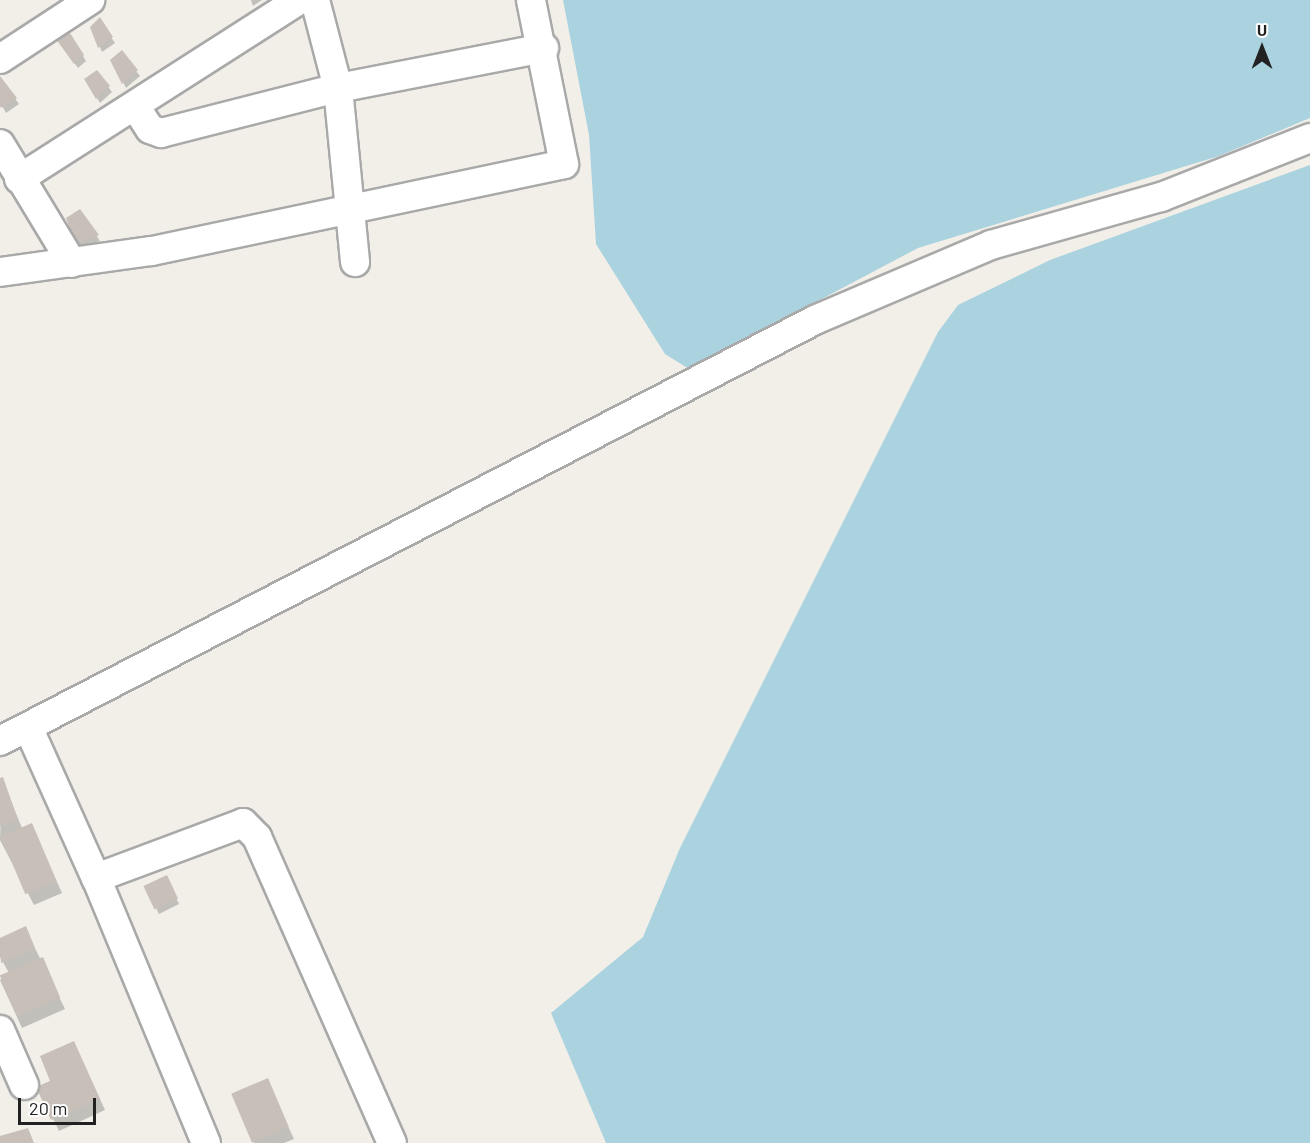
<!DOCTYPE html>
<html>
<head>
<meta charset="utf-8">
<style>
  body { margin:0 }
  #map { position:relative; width:1310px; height:1143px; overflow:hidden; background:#f2efe9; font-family:Barlow,sans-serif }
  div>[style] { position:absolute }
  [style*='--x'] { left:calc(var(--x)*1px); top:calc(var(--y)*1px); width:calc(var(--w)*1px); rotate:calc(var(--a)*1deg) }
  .water>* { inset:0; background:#aad3df }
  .shadow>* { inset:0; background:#0003 }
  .building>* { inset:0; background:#c7bfb8; transform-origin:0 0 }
  .roads { filter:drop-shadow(2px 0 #a9a9a9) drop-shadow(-2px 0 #a9a9a9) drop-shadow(0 2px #a9a9a9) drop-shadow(0 -2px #a9a9a9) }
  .street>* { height:28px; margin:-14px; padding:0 14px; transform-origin:14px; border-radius:14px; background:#fff }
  span { translate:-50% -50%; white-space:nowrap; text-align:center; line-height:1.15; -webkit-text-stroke:4.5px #fff; paint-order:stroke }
  .north { position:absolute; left:1232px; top:18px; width:60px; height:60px; -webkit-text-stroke:4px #fff; paint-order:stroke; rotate:0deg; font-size:16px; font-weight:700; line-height:24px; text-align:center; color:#222 }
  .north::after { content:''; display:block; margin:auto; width:21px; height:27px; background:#222; clip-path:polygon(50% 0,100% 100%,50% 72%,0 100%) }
  .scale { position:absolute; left:18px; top:1098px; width:78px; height:27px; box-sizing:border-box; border:3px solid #222; border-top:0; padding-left:8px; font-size:18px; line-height:21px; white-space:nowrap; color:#222; -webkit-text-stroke:4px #fff; paint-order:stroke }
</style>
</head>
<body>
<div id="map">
  <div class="water">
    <div style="clip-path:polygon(563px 0,1310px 0,1310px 118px,1219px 156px,918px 248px,689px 369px,665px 354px,596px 244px,589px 135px)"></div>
    <div style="clip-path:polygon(1310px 165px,1310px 1143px,606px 1143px,551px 1013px,643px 937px,680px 848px,938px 332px,958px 305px,1050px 260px)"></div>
  </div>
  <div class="shadow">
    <div style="clip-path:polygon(251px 0,262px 0,253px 6px)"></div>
    <div style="clip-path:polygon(99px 20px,115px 43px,102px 52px,92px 28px)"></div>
    <div style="clip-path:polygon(70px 35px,86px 61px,78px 68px,61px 44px)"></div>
    <div style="clip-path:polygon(112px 60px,136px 71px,140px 76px,126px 88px)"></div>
    <div style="clip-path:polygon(97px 72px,112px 92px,100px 103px,86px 80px)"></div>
    <div style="clip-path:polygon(0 78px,19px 104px,6px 113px,0 102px)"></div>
    <div style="clip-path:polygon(80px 211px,100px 241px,80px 249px,77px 244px)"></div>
    <div style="clip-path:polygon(2px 779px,22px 828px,31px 825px,62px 893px,34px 905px,0 840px)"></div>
    <div style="clip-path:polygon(169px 882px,179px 904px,159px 914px,145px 886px)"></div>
    <div style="clip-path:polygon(25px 928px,65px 1009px,22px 1028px,0 980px,9px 973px,0 957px,0 939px)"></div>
    <div style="clip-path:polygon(74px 1043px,105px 1110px,59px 1131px,38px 1088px,52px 1082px)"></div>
    <div style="clip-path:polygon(267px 1080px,294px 1139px,284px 1143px,254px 1143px,233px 1095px)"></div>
  </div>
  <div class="building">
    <div style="clip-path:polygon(100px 17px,113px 37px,98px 48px,90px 27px)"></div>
    <div style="clip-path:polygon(70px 33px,84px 55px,74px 64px,56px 39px)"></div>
    <div style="clip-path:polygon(122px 50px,138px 70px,122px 84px,110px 60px)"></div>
    <div style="clip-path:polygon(97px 70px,110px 86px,96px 99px,84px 79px)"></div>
    <div style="clip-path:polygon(0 76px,17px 98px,1px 108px,0 106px)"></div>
    <div style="clip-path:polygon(80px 209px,99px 235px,76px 245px,66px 218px)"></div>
    <div style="clip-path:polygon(3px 777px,18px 820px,0 826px,0 778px)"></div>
    <div style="left:32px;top:823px;width:63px;height:34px;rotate:67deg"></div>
    <div style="left:167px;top:875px;width:26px;height:26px;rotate:65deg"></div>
    <div style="clip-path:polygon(26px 926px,35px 948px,1px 963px,0 938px)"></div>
    <div style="left:43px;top:957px;width:44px;height:47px;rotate:67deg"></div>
    <div style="clip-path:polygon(74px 1041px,100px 1099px,51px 1120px,36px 1087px,50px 1081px,40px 1056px)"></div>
    <div style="left:268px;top:1078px;width:53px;height:40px;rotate:67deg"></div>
    <div style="clip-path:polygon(28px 1128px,34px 1143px,0 1143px,0 1136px)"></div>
  </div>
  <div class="roads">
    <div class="street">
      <div style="--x:315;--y:0;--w:91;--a:75.4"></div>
      <div style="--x:338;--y:88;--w:175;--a:84.4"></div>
      <div style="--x:0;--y:59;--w:108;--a:-33.2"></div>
      <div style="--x:135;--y:106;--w:27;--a:57"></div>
      <div style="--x:150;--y:129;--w:12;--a:20"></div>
      <div style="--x:161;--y:133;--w:183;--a:-14.3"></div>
      <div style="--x:338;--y:88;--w:210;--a:-11"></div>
      <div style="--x:0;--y:144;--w:139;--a:58.8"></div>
      <div style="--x:19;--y:179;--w:332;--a:-32.6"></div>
      <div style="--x:0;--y:272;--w:153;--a:-7.9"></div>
      <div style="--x:152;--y:251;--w:421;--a:-11.9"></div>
      <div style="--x:564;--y:164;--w:167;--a:-101.4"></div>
      <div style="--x:28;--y:727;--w:166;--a:65.8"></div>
      <div style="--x:0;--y:741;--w:917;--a:-27.32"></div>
      <div style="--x:815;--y:320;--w:191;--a:-23.1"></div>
      <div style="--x:991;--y:245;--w:177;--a:-15.8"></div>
      <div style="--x:1161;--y:197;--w:160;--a:-21.6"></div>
      <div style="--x:0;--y:1030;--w:60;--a:66.4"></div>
      <div style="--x:206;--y:1143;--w:287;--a:-112.5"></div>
      <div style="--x:96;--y:878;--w:157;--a:-20.5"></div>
      <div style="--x:243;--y:823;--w:20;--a:45"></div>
      <div style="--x:257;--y:837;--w:334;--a:66.2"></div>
    </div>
  </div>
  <div class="north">U</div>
  <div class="scale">20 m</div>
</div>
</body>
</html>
